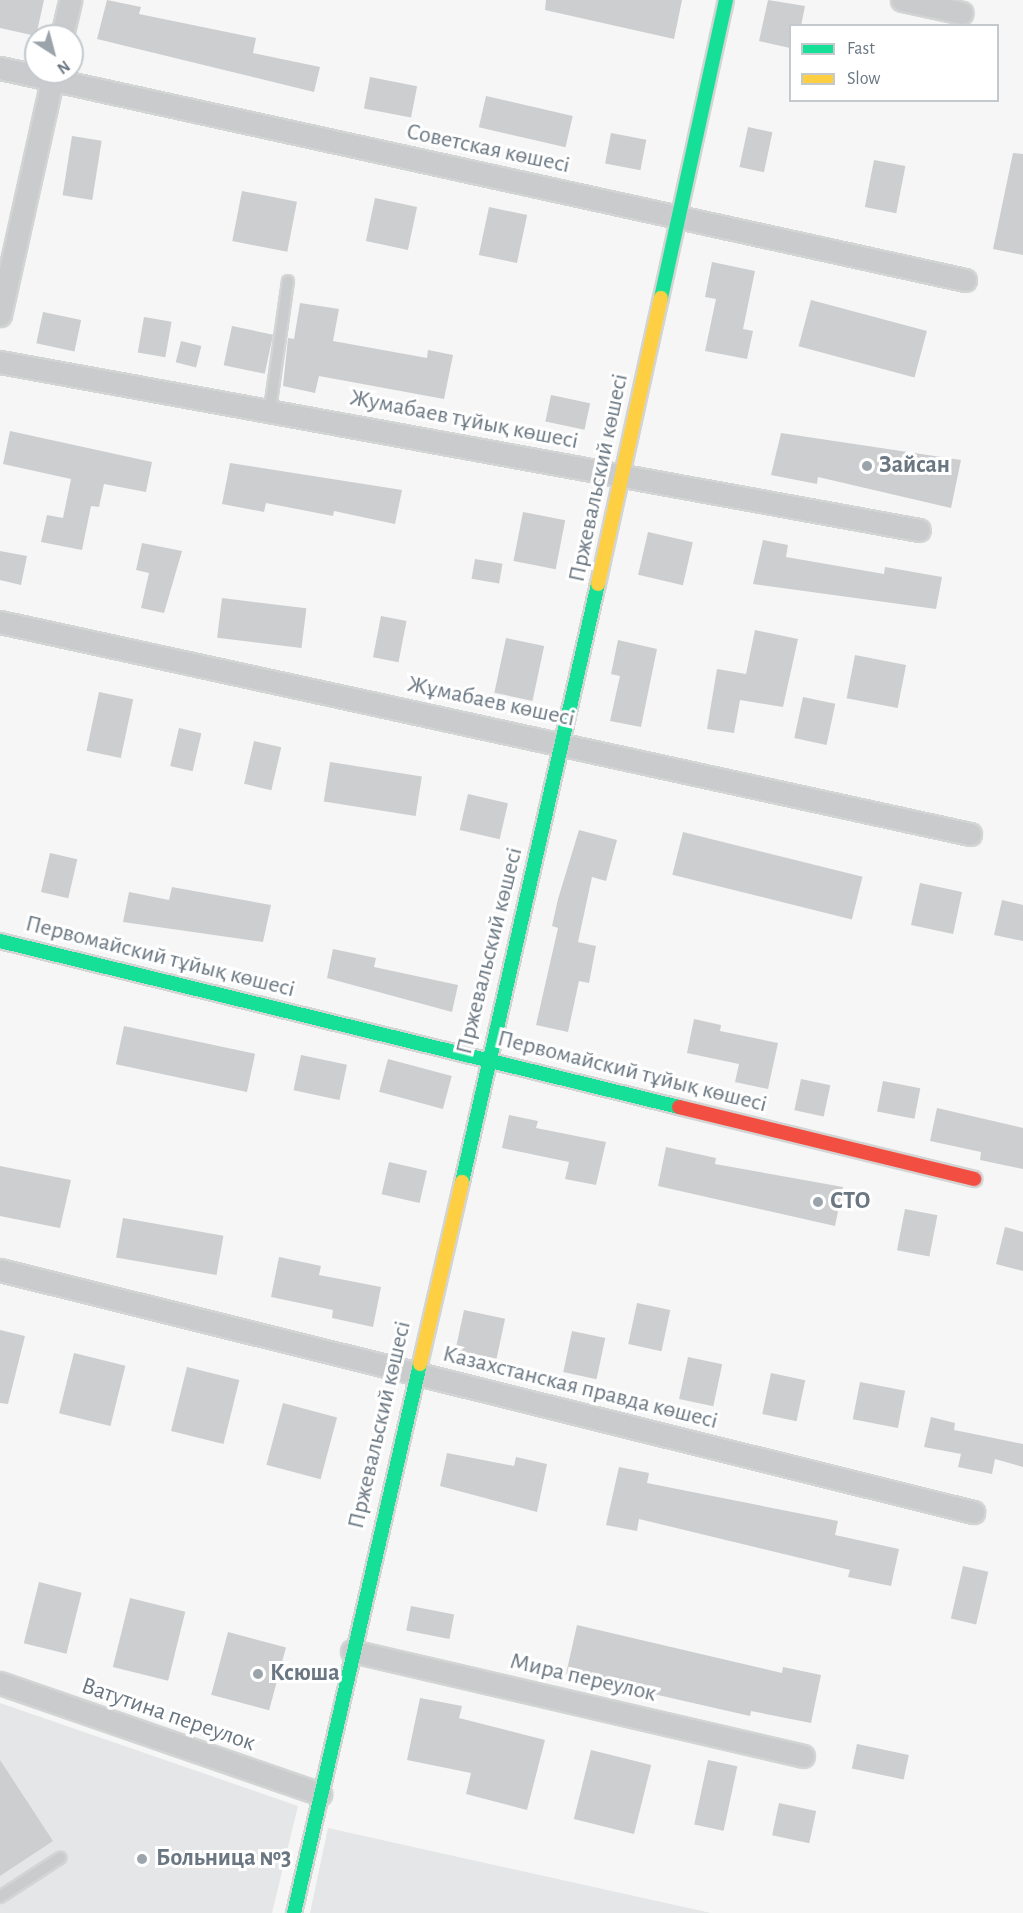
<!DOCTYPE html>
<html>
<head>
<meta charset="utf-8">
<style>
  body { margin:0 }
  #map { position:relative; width:1023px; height:1913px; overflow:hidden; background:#f6f6f6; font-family:"Alegreya Sans",sans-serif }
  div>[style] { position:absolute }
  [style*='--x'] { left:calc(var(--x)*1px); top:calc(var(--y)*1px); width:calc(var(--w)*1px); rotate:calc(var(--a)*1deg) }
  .built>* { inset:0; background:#e5e6e7 }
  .building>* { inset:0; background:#cdcecf; transform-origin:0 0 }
  .roads { filter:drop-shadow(2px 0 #d3d4d4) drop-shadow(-2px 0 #d3d4d4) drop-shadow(0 2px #d3d4d4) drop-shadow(0 -2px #d3d4d4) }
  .lane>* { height:10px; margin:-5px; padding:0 5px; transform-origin:5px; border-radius:5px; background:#c9cbcc }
  .street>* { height:21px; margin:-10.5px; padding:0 10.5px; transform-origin:10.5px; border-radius:10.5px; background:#c9cbcc }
  .fast>* { height:14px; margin:-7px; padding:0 7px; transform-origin:7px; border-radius:7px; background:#16e098 }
  .slow>* { height:14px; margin:-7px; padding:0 7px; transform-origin:7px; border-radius:7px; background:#ffcf43 }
  .jam>* { height:14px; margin:-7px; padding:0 7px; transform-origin:7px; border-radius:7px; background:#f24e42 }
  .dots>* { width:16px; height:16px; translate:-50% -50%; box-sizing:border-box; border:3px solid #fff; border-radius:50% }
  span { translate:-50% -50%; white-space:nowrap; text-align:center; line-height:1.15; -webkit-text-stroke:6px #fff; paint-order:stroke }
  .street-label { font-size:24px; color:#6a7782 }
  .poi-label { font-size:24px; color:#6a7782; font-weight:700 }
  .left { translate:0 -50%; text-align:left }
  .legend { position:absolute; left:789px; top:24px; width:210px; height:78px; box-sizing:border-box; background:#fff; border:2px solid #c3c9cd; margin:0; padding:8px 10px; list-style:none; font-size:18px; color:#6a7782 }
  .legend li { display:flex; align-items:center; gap:12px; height:30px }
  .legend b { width:30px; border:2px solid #c3c9cd }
  .north { position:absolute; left:24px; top:24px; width:60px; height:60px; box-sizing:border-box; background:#fff; border:2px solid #c3c9cd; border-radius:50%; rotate:144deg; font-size:16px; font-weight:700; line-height:24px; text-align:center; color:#6a7782 }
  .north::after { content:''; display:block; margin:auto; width:21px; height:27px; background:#9ba3ab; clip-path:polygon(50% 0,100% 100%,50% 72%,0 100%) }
</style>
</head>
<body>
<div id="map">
  <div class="built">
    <div style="clip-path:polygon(0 1703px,298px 1806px,272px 1913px,0 1913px)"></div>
    <div style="clip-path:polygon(328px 1828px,711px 1913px,310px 1913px)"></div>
  </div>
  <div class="building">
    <div style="clip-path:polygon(0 0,44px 0,36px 36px,0 28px)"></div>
    <div style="clip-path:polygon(107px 0,141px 7px,139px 14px,256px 38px,253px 53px,320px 67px,314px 92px,97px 39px)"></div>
    <div style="clip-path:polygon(546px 0,682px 0,674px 39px,545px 10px)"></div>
    <div style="clip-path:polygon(768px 0,805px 6px,801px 26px,790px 26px,790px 48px,759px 41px)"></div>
    <div style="left:370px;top:77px;width:48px;height:32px;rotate:11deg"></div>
    <div style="left:486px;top:96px;width:89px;height:32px;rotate:13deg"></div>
    <div style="left:748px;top:127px;width:25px;height:41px;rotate:12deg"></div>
    <div style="left:611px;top:133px;width:36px;height:31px;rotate:11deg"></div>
    <div style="left:72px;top:136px;width:30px;height:60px;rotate:9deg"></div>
    <div style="clip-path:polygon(1013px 153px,1023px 154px,1023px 255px,993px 249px)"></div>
    <div style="left:874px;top:160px;width:32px;height:48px;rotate:11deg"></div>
    <div style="left:242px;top:191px;width:56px;height:51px;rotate:11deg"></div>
    <div style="left:375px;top:198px;width:43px;height:44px;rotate:12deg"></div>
    <div style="left:489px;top:207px;width:39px;height:49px;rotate:12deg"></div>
    <div style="clip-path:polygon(712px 262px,755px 271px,743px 329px,753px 331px,747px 359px,705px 351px,716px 299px,705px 297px)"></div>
    <div style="left:811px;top:300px;width:120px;height:48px;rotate:15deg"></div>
    <div style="clip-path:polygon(300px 303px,339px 309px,333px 341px,427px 358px,428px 350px,453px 355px,444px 399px,319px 376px,315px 393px,283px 386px,288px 338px,294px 339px)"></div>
    <div style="left:43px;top:312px;width:39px;height:32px;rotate:12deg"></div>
    <div style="left:144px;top:317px;width:28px;height:36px;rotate:10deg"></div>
    <div style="left:232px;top:326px;width:42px;height:40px;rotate:12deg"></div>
    <div style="left:181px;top:341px;width:21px;height:22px;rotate:14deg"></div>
    <div style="left:551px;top:395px;width:40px;height:27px;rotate:12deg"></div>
    <div style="clip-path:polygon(10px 431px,152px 462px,146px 492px,104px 484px,99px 507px,91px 506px,82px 550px,41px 542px,47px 515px,63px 518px,71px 479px,3px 464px)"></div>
    <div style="clip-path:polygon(781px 433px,961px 460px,951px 508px,818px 477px,817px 484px,771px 475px)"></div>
    <div style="clip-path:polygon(230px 463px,402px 490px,395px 524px,334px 511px,333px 516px,266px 503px,264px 512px,222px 504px)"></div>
    <div style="left:523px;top:512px;width:43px;height:50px;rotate:11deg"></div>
    <div style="left:648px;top:532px;width:46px;height:44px;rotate:13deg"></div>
    <div style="clip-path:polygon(763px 540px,788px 545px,786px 557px,884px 574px,885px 567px,942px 577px,936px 609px,753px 584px)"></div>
    <div style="clip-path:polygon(142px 543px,182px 551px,164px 613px,141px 608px,149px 573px,136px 570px)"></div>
    <div style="clip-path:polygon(0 551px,27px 556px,21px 585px,0 580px)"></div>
    <div style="left:475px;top:559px;width:28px;height:20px;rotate:10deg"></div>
    <div style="left:222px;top:598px;width:85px;height:40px;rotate:7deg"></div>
    <div style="left:381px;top:616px;width:26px;height:42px;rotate:11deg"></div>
    <div style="clip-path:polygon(755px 630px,798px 639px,783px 707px,740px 700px,734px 733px,707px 729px,717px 669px,746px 674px)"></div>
    <div style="left:506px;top:638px;width:39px;height:56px;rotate:12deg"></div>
    <div style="clip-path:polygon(618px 640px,657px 649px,641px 727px,610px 721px,620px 676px,611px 674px)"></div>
    <div style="left:855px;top:655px;width:52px;height:44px;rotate:11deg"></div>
    <div style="left:99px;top:692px;width:35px;height:60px;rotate:12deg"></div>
    <div style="left:803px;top:697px;width:33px;height:42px;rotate:12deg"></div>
    <div style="left:179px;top:728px;width:23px;height:39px;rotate:13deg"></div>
    <div style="left:254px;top:741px;width:28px;height:44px;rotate:13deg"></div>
    <div style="left:330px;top:762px;width:93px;height:40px;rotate:9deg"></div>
    <div style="left:468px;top:794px;width:41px;height:37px;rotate:13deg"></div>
    <div style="clip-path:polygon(579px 830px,617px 840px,606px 881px,592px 877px,578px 942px,596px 946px,589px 983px,579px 981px,568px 1032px,536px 1025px,558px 928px,552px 926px,558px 899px)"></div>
    <div style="left:683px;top:832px;width:185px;height:44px;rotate:14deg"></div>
    <div style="left:50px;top:853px;width:28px;height:40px;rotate:13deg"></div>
    <div style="left:920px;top:883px;width:43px;height:43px;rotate:12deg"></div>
    <div style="clip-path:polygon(172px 887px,271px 905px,263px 942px,123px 922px,129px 892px,169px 900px)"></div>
    <div style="clip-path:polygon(1002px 900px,1023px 905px,1023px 941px,994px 935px)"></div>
    <div style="clip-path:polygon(333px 949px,376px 958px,374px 967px,458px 985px,452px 1012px,327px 978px)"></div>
    <div style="clip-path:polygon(694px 1019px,721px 1025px,720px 1031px,778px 1043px,768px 1089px,735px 1082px,739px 1064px,687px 1053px)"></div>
    <div style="left:124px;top:1026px;width:134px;height:39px;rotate:12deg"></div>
    <div style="left:301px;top:1055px;width:47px;height:36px;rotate:12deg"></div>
    <div style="left:388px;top:1059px;width:66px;height:34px;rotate:15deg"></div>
    <div style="left:801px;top:1079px;width:30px;height:32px;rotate:12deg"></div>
    <div style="left:883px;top:1081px;width:38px;height:31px;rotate:11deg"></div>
    <div style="clip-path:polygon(937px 1108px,1023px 1128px,1023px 1169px,980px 1160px,981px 1152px,930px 1141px)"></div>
    <div style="clip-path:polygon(509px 1115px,538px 1121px,536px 1128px,606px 1142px,596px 1185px,565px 1179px,569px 1162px,502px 1148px)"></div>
    <div style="clip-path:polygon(666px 1147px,716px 1158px,715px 1164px,843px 1187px,835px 1226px,658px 1186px)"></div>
    <div style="left:389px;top:1162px;width:39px;height:33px;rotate:13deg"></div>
    <div style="clip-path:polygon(0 1166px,71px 1180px,60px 1228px,0 1216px)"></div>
    <div style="left:905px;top:1209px;width:33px;height:42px;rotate:11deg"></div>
    <div style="left:123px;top:1218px;width:102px;height:40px;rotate:10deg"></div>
    <div style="clip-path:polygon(1005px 1227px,1023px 1232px,1023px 1271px,996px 1264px)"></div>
    <div style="clip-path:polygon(279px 1257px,321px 1266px,319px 1275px,381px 1287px,373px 1327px,332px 1318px,333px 1310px,271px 1297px)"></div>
    <div style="left:637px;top:1303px;width:34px;height:42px;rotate:12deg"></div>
    <div style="left:464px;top:1310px;width:42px;height:41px;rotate:12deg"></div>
    <div style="clip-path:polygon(0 1330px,25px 1336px,8px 1404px,0 1403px)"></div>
    <div style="left:572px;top:1331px;width:34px;height:42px;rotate:12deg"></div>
    <div style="left:74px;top:1353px;width:53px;height:62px;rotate:14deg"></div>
    <div style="left:688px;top:1357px;width:35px;height:43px;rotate:12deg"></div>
    <div style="left:187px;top:1367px;width:54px;height:66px;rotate:14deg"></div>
    <div style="left:771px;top:1373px;width:35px;height:42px;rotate:12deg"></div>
    <div style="left:860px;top:1382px;width:46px;height:38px;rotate:11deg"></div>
    <div style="left:283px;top:1403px;width:56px;height:64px;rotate:15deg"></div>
    <div style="clip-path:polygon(931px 1417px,955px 1423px,954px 1430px,1023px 1444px,1023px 1467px,995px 1459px,992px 1474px,958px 1467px,961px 1454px,924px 1447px)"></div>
    <div style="clip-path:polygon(447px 1453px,514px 1466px,516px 1457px,547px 1464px,537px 1512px,440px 1486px)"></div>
    <div style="clip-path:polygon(619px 1467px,649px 1473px,647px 1483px,838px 1521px,835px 1535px,899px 1549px,891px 1586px,848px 1577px,850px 1570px,639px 1519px,637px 1531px,606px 1525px)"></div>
    <div style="left:963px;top:1566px;width:26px;height:54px;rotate:13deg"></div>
    <div style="left:39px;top:1582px;width:44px;height:63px;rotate:14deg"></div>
    <div style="left:130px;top:1598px;width:57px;height:71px;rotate:14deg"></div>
    <div style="left:411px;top:1606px;width:44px;height:25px;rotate:11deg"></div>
    <div style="clip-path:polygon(577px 1625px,782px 1673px,783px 1667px,821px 1675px,811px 1723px,751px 1711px,750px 1716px,566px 1674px)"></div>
    <div style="left:228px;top:1632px;width:60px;height:65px;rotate:15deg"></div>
    <div style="clip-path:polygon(420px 1698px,462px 1706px,459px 1718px,545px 1740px,527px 1810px,466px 1794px,471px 1773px,407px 1760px)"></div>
    <div style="left:857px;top:1744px;width:53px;height:25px;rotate:12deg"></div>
    <div style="left:591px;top:1750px;width:62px;height:71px;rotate:14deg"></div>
    <div style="clip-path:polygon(0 1760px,53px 1841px,0 1876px)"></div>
    <div style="left:708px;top:1760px;width:30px;height:66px;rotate:12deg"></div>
    <div style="left:779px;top:1803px;width:38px;height:33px;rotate:12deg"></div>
  </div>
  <div class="roads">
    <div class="lane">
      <div style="--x:270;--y:409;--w:129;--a:-82"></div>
      <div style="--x:0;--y:1897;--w:72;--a:-33"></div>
    </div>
    <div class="street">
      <div style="--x:902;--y:0;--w:61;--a:12.2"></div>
      <div style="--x:62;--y:36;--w:37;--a:-77"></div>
      <div style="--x:0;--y:68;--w:988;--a:12.39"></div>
      <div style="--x:0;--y:315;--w:249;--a:-77.5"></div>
      <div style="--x:0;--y:362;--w:934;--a:10.36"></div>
      <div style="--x:0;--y:622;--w:993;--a:12.33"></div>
      <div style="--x:0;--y:1270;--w:1003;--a:13.97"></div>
      <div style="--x:352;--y:1651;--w:463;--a:13.1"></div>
      <div style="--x:0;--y:1683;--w:339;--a:19.1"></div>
    </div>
    <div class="fast">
      <div style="--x:661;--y:298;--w:305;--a:-77.7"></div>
      <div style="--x:0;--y:941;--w:699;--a:13.74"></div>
      <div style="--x:462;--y:1182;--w:613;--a:-77.19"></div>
      <div style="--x:294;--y:1913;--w:563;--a:-77.07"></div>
    </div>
    <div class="slow">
      <div style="--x:598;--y:584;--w:293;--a:-77.6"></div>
      <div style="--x:420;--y:1364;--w:187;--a:-77"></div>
    </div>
    <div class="jam">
      <div style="--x:679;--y:1107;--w:304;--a:13.7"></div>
    </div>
  </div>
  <div class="dots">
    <div style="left:867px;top:466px;background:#9ba3ab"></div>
    <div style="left:818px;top:1202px;background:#9ba3ab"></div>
    <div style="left:258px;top:1674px;background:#9ba3ab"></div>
    <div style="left:142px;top:1859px;background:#9ba3ab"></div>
  </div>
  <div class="street-label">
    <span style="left:488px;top:149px;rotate:12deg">Советская көшесі</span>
    <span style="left:464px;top:420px;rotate:11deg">Жумабаев тұйық көшесі</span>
    <span style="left:599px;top:478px;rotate:-78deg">Пржевальский көшесі</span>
    <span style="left:491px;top:702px;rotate:12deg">Жұмабаев көшесі</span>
    <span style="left:490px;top:951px;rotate:-76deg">Пржевальский көшесі</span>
    <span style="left:160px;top:957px;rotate:14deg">Первомайский тұйық көшесі</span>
    <span style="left:632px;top:1072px;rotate:14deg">Первомайский тұйық көшесі</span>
    <span style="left:580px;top:1388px;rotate:14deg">Казахстанская правда көшесі</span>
    <span style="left:380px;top:1425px;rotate:-77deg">Пржевальский көшесі</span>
    <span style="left:583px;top:1678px;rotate:13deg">Мира переулок</span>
    <span style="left:168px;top:1715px;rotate:19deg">Ватутина переулок</span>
  </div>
  <div class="poi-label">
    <span class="left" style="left:879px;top:466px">Зайсан</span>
    <span class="left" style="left:830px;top:1202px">СТО</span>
    <span class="left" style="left:270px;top:1674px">Ксюша</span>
    <span class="left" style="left:156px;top:1859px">Больница №3</span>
  </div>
  <ul class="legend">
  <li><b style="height:8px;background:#16e098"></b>Fast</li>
  <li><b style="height:8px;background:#ffcf43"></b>Slow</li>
  </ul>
  <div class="north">N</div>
</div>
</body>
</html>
